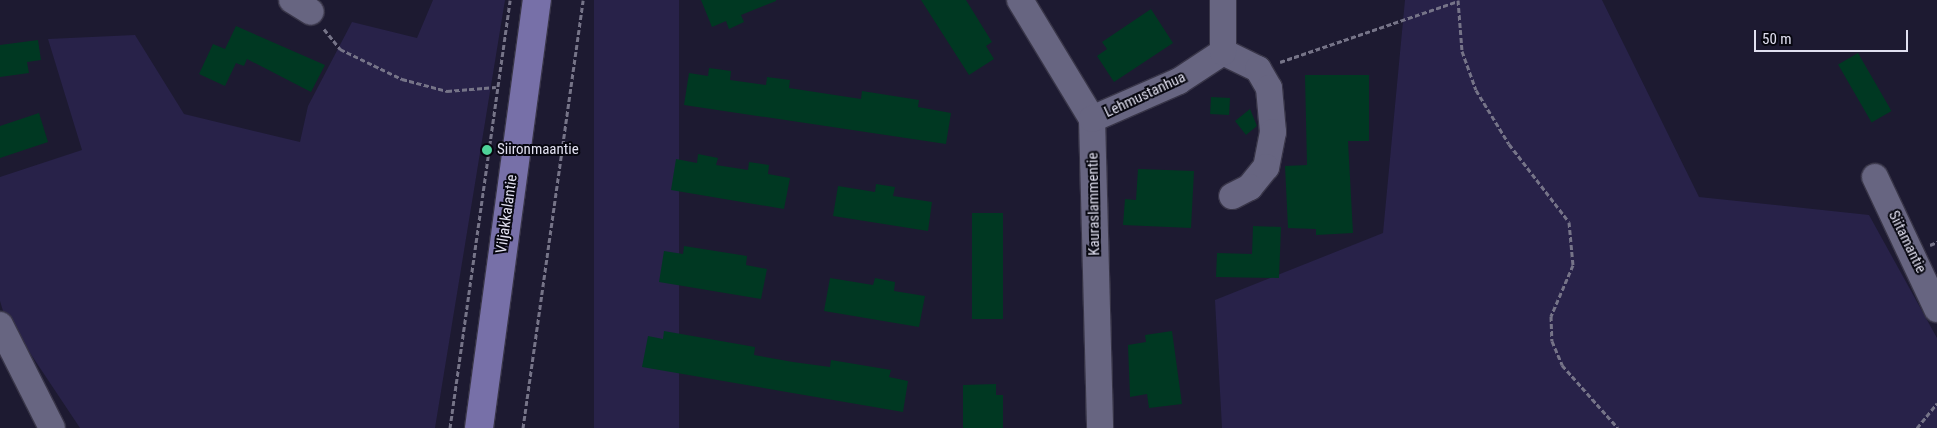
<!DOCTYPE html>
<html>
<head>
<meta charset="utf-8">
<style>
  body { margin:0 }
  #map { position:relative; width:1937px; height:428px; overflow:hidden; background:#1d1a31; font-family:"Roboto Condensed",sans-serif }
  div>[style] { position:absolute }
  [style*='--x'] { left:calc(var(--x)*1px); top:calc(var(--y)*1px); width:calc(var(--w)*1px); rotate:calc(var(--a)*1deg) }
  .green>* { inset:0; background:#282249; transform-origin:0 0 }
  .building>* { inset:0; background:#003822; transform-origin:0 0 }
  .path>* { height:3px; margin-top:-1.5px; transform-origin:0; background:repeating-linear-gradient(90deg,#767488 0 5px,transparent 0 7.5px) }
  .roads { filter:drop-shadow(1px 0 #383548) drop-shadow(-1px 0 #383548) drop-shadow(0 1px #383548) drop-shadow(0 -1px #383548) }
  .minor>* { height:26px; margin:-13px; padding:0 13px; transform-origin:13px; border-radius:13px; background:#676581 }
  .major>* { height:28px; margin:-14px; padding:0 14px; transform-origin:14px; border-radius:14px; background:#7770a8 }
  .dots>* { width:14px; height:14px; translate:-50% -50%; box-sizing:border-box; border:2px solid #070710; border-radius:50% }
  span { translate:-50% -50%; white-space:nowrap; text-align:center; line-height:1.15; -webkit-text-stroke:4px #070710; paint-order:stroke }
  .street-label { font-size:15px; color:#e1e0f0 }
  .poi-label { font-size:15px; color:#e1e0f0 }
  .left { translate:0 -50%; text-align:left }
  .scale { position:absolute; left:1754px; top:30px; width:154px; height:22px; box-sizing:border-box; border:2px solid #e1e0f0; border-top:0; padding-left:6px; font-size:15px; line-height:18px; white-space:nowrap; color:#e1e0f0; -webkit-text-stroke:4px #070710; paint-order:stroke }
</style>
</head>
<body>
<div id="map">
  <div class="green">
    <div style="clip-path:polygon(433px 0,505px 0,435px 428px,80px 428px,4px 314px,0 301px,0 177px,82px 150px,48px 39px,135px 35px,184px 114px,300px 142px,308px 106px,352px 22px,417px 38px)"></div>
    <div style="left:594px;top:0;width:85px;height:432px"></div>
    <div style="clip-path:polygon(1405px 0,1602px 0,1699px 197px,1869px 215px,1937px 338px,1937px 428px,1222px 428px,1215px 300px,1383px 233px)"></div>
  </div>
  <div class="building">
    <div style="clip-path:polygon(701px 0,776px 0,776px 1px,741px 15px,744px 22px,729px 29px,726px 21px,712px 27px)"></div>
    <div style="clip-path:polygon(921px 0,966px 0,992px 42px,986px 46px,994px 59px,969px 75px)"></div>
    <div style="clip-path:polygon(1151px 9px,1173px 43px,1114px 82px,1097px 56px,1107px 49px,1102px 42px)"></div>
    <div style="clip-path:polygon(236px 26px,325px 65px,311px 92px,247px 59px,244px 66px,236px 63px,225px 86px,199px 74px,213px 44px,225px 49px)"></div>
    <div style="clip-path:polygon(38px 40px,41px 60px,27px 62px,29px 73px,0 77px,0 45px)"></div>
    <div style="left:1858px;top:53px;width:67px;height:23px;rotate:60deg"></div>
    <div style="clip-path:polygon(709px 68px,731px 71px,730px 80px,766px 85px,767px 77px,790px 80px,789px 88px,861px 99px,862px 91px,919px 100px,918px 107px,951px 113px,946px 144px,684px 105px,689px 73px,708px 76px)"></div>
    <div style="clip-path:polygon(1305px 75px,1369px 75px,1369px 141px,1348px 141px,1353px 233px,1316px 235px,1316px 229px,1288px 228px,1285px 166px,1307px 165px)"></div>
    <div style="left:1211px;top:97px;width:19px;height:17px;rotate:3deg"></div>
    <div style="clip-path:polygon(1250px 109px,1257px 126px,1246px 135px,1235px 121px)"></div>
    <div style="clip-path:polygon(39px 113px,48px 142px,0 158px,0 126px)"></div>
    <div style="clip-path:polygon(698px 154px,718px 158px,716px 165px,748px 170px,749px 162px,769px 165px,768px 174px,790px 178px,784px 209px,671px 190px,676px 159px,697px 163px)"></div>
    <div style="clip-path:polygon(1138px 169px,1194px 171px,1191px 228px,1123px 225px,1125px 199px,1136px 200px)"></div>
    <div style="clip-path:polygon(876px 184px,895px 187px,893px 196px,932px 202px,928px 231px,833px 216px,838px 186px,875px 192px)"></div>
    <div style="left:972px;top:213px;width:31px;height:106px"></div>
    <div style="clip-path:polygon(1253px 226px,1281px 227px,1279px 278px,1216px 277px,1217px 253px,1252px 254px)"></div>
    <div style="clip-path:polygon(684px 246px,747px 256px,746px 265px,767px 269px,761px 299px,659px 282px,664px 251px,683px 254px)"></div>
    <div style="clip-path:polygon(830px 278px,873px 285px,875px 278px,895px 282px,894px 291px,925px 296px,919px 327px,824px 311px)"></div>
    <div style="clip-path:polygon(664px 331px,755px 347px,754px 355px,793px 362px,830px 367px,831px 360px,891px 370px,889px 377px,908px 381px,903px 412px,642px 367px,648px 336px,663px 339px)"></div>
    <div style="clip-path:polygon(1172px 331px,1182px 404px,1149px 408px,1147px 394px,1130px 397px,1128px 345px,1146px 342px,1145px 335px)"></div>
    <div style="clip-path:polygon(996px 384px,996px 395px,1003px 395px,1003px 428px,963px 428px,963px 385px)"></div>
  </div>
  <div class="path">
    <div style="--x:1458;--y:0;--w:51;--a:85.5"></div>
    <div style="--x:1462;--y:51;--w:41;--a:70.3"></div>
    <div style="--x:1476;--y:90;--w:63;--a:58.6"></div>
    <div style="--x:1509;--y:144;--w:98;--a:52.4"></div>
    <div style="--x:1569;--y:222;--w:43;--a:84.7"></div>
    <div style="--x:1573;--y:265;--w:56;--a:113.3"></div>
    <div style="--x:1551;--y:316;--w:25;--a:88"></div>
    <div style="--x:1552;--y:341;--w:26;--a:67"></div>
    <div style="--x:1562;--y:365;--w:84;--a:48.4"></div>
    <div style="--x:324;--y:29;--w:26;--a:51"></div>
    <div style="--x:340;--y:49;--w:69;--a:25.8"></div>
    <div style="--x:402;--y:79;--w:47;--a:14.9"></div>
    <div style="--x:447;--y:91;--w:49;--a:-4.7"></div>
    <div style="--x:1280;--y:62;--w:188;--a:-18.9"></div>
    <div style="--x:1930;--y:245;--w:8;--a:-23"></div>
    <div style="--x:450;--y:428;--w:432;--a:-82"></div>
    <div style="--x:523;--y:428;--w:432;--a:-82"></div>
    <div style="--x:1917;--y:428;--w:32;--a:-51"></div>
  </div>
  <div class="roads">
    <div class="minor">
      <div style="--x:292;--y:0;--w:22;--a:32"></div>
      <div style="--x:1020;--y:0;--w:139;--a:58.8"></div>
      <div style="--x:1092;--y:119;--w:309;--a:88.5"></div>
      <div style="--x:1223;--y:52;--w:39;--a:26"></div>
      <div style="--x:1258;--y:69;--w:22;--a:60"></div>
      <div style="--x:1269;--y:88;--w:44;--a:84.8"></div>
      <div style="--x:1273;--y:132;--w:36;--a:101"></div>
      <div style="--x:1266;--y:167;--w:26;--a:129"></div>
      <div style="--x:1250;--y:187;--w:20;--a:153"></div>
      <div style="--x:1092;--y:119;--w:95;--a:-23.6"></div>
      <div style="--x:1179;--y:81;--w:53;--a:-33.4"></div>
      <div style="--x:1223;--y:52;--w:52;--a:-90"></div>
      <div style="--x:1875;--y:177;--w:146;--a:64.8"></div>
      <div style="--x:0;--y:325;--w:115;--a:63.2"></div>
    </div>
    <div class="major">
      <div style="--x:479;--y:428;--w:432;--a:-82.3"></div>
    </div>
  </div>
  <div class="dots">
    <div style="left:487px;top:150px;background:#4ed399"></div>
  </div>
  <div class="street-label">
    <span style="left:1145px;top:95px;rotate:-25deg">Lehmustanhua</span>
    <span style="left:1094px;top:204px;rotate:-91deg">Kauraslammentie</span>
    <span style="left:507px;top:214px;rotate:-82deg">Viljakkalantie</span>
    <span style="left:1907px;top:242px;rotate:64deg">Siitamantie</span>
  </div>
  <div class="poi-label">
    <span class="left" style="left:497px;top:150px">Siironmaantie</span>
  </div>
  <div class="scale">50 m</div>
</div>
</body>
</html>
